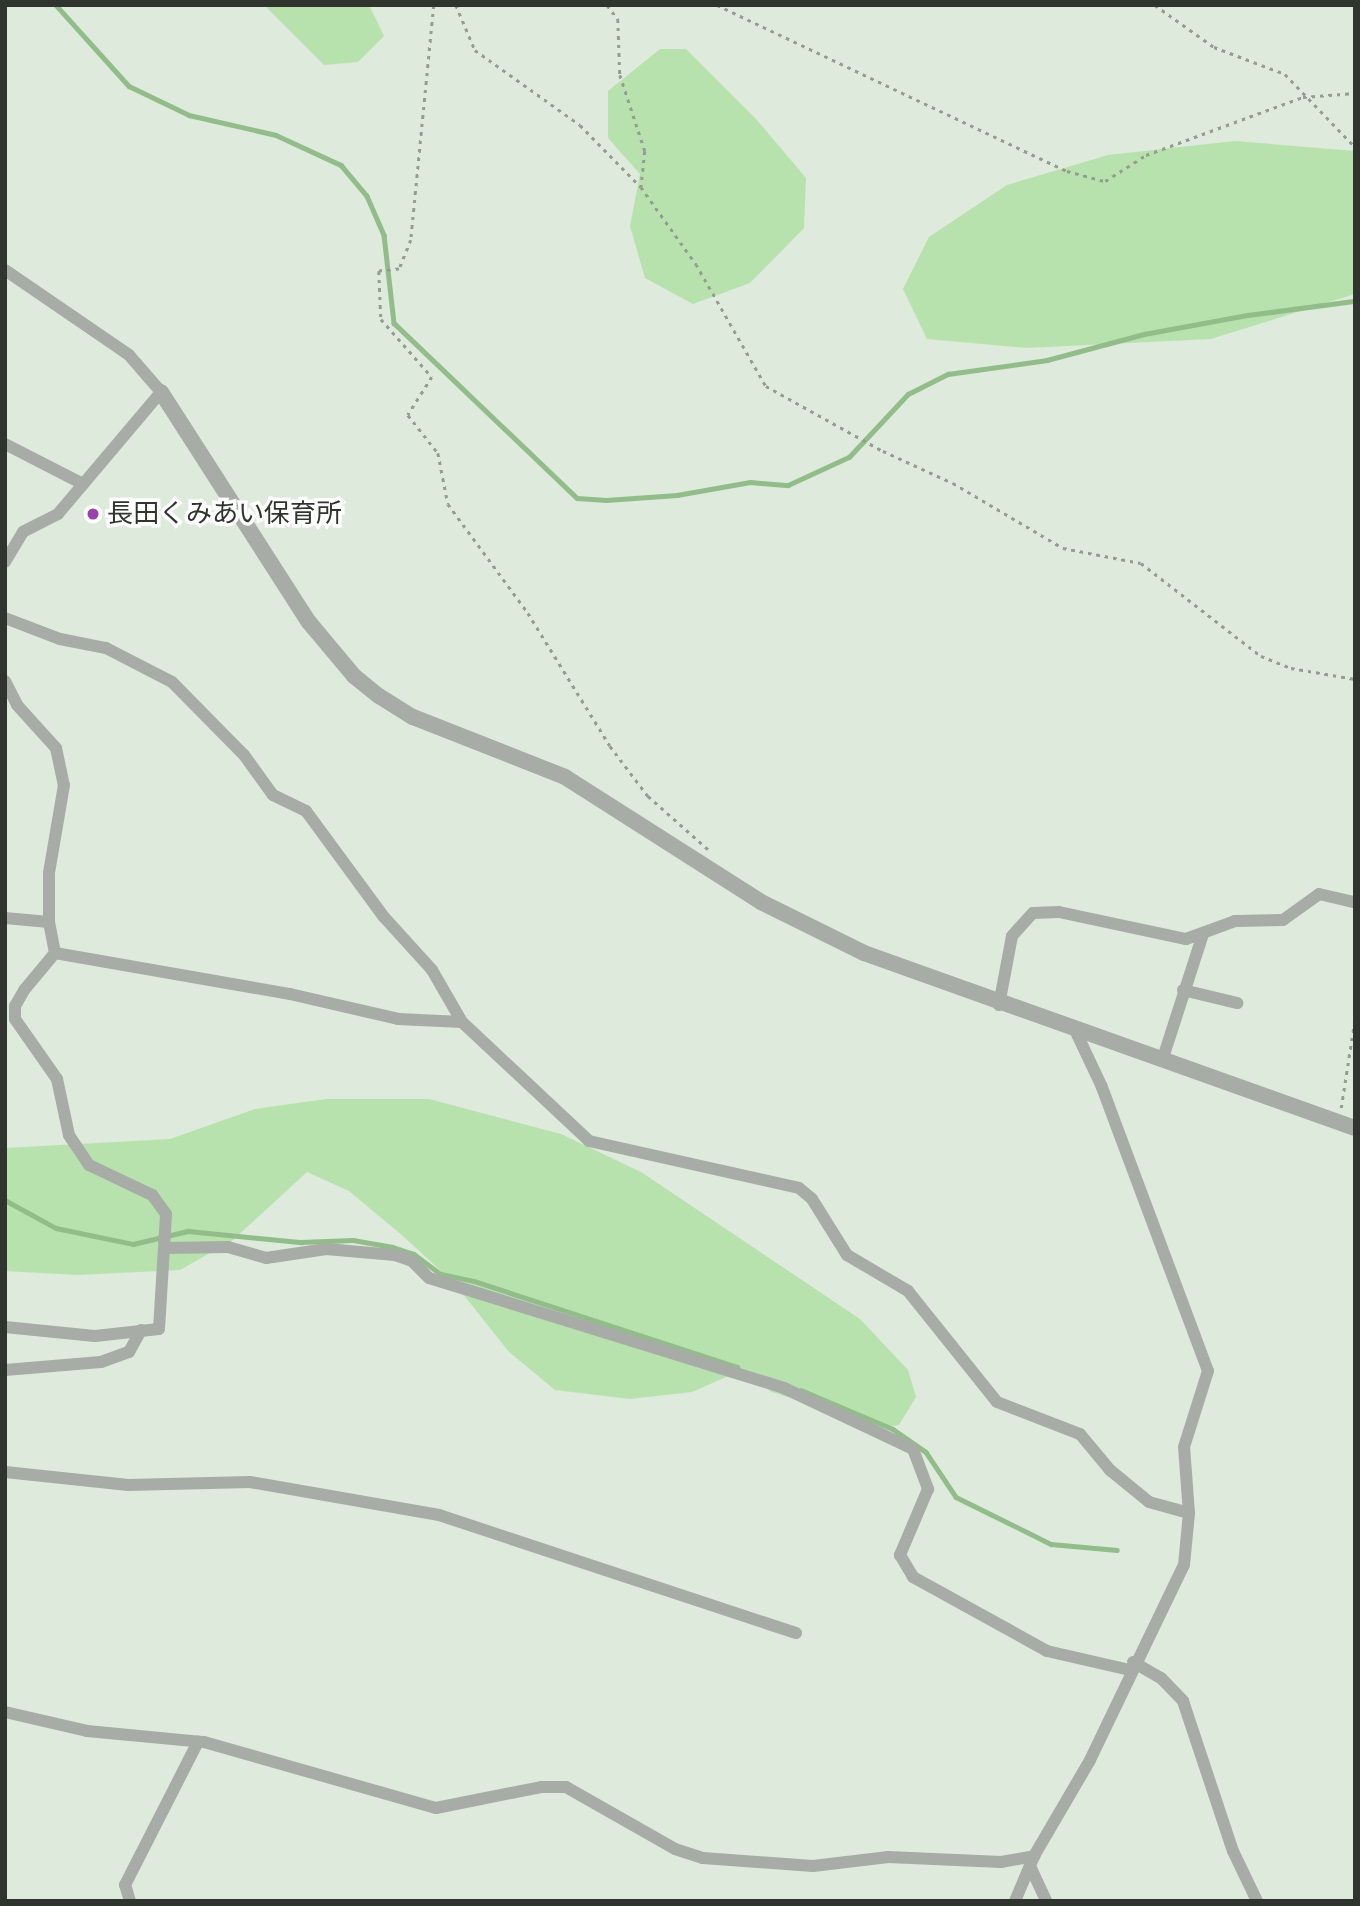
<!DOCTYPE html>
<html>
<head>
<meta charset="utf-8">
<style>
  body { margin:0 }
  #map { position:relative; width:1360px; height:1906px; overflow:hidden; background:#deeadc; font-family:Figtree,"Noto Sans JP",sans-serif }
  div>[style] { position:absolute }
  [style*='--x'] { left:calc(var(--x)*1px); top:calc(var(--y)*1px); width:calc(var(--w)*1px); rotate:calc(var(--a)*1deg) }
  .green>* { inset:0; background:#b7e2ae }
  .stream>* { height:4.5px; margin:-2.25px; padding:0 2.25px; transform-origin:2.25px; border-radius:2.25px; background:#92bd8a }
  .path>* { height:2.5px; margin-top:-1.25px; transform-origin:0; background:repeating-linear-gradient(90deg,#959d93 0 3.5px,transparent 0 8.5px) }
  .minor>* { height:12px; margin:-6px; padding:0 6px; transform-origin:6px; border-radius:6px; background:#a7aca6 }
  .tertiary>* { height:16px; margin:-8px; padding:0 8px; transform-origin:8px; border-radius:8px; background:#a7aca6 }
  .dots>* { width:19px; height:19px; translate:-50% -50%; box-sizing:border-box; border:4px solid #fff; border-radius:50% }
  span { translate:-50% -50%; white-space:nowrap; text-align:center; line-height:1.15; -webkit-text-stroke:7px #fff; paint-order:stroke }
  .poi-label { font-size:26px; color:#30342f }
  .left { translate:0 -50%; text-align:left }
  .frame { position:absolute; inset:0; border:7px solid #30342f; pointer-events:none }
</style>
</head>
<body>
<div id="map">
  <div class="green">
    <div style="clip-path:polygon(264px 5px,369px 5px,384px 36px,358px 62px,324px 65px)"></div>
    <div style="clip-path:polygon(660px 49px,686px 49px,756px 119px,806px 178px,804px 228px,750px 283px,693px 304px,645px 278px,630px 226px,640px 174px,608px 138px,608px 91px)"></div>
    <div style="clip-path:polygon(1235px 141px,1355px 151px,1355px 294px,1211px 339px,1026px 348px,927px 339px,903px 289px,929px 237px,1007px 185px,1108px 155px)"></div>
    <div style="clip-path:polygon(326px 1099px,429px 1099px,561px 1134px,641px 1172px,860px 1319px,908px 1370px,916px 1397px,899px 1425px,870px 1431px,830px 1411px,772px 1392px,740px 1371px,692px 1392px,630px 1399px,555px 1390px,509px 1352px,455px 1284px,403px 1236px,349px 1191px,307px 1172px,233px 1240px,180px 1270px,77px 1275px,5px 1271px,5px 1148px,170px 1139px,255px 1109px)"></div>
  </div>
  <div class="stream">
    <div style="--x:56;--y:5;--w:109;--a:48"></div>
    <div style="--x:129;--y:86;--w:67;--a:25.8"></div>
    <div style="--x:189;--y:115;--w:89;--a:12.9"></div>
    <div style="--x:276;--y:135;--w:72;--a:24.8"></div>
    <div style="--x:341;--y:165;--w:40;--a:50"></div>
    <div style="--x:367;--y:196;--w:43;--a:66.4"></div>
    <div style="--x:384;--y:235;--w:89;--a:83.5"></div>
    <div style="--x:394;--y:323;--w:253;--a:43.7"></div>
    <div style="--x:577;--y:498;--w:29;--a:4"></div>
    <div style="--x:606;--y:500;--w:71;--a:-4"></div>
    <div style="--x:677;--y:495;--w:74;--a:-10.1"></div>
    <div style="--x:750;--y:482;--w:38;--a:5"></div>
    <div style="--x:788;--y:485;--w:67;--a:-24.7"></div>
    <div style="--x:849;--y:457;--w:86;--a:-46.9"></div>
    <div style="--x:908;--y:394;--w:45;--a:-26.6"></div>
    <div style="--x:948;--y:374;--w:100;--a:-8"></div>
    <div style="--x:1047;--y:360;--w:100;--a:-15"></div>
    <div style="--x:1144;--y:334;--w:106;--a:-10.4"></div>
    <div style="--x:1248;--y:315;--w:108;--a:-7.5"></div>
    <div style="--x:5;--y:1200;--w:58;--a:28.8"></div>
    <div style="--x:56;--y:1228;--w:79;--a:11.7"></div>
    <div style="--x:133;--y:1244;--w:57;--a:-13.3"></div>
    <div style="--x:188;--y:1231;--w:114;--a:5.6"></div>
    <div style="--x:301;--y:1242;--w:52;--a:-2.2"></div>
    <div style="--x:353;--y:1240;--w:40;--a:10"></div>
    <div style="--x:392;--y:1247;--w:23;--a:18"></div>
    <div style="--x:414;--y:1254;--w:34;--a:37"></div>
    <div style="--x:441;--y:1274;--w:34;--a:12"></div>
    <div style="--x:474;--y:1281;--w:277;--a:18.1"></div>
    <div style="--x:801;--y:1390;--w:100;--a:23"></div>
    <div style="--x:893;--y:1429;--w:40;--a:34.9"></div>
    <div style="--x:926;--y:1452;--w:54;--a:56.3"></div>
    <div style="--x:956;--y:1497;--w:106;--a:26.3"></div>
    <div style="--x:1051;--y:1544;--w:66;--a:5.2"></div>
  </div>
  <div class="path">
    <div style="--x:434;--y:5;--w:236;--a:95.6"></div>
    <div style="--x:411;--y:240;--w:31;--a:112"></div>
    <div style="--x:399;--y:269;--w:20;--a:174"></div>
    <div style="--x:379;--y:271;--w:48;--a:87.6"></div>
    <div style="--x:381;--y:319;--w:77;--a:48.7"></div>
    <div style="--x:432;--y:377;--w:45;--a:122.3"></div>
    <div style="--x:408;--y:415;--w:48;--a:51.7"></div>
    <div style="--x:438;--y:453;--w:52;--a:78.9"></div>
    <div style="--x:448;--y:504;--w:135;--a:53.7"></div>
    <div style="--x:528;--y:613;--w:156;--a:58.3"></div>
    <div style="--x:610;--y:746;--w:63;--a:52.8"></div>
    <div style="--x:648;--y:796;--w:84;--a:41.6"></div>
    <div style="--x:456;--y:5;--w:49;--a:67.1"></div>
    <div style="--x:475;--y:50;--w:129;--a:35.5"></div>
    <div style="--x:580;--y:125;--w:87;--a:45.5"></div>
    <div style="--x:641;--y:187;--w:95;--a:54.5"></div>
    <div style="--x:696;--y:264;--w:141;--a:60.2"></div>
    <div style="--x:766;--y:386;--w:134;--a:29.1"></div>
    <div style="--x:883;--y:451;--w:77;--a:24.6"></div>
    <div style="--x:953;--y:483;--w:128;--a:30.6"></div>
    <div style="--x:1063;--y:548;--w:79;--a:10.9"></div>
    <div style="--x:1141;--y:563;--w:152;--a:37.8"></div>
    <div style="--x:1261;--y:656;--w:32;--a:22"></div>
    <div style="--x:1291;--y:668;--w:65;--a:9.8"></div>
    <div style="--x:607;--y:5;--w:18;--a:52"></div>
    <div style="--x:618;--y:19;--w:56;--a:88"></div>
    <div style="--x:620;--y:75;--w:80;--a:71.8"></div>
    <div style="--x:645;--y:151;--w:36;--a:96"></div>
    <div style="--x:717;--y:5;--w:387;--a:25.4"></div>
    <div style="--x:1067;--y:171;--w:39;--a:15"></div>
    <div style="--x:1105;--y:181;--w:49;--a:-32.4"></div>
    <div style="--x:1146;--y:155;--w:167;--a:-20.3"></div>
    <div style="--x:1303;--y:97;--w:52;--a:-4.4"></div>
    <div style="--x:1155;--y:5;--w:72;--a:35.4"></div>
    <div style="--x:1214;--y:47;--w:76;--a:20.8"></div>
    <div style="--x:1285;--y:74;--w:101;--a:46.2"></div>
    <div style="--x:1341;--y:1108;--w:91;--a:-81.2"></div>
  </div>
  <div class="minor">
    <div style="--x:5;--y:270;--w:150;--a:34.4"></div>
    <div style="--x:129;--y:355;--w:49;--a:49.1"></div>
    <div style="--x:161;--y:392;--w:160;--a:130.2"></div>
    <div style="--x:58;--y:514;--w:39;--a:153"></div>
    <div style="--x:23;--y:532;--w:35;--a:121"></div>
    <div style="--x:5;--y:444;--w:88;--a:27.1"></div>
    <div style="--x:5;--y:618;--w:59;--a:20.9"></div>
    <div style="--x:60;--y:639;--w:47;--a:11.1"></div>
    <div style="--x:106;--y:648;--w:74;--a:27.3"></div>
    <div style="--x:172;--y:682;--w:103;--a:45.4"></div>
    <div style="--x:244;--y:755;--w:49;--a:54.1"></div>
    <div style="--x:273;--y:795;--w:37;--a:26"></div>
    <div style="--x:306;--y:811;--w:132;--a:53.7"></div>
    <div style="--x:384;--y:917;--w:72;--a:47.8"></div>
    <div style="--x:432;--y:970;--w:60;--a:60"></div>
    <div style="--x:462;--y:1022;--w:174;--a:43.1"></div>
    <div style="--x:589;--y:1141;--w:215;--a:12.6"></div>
    <div style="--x:799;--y:1188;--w:17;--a:40"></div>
    <div style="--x:812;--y:1199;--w:66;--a:58"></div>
    <div style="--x:847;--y:1255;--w:71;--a:30.5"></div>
    <div style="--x:908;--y:1291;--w:142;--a:51.3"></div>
    <div style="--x:997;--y:1402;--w:89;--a:21.1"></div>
    <div style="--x:1080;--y:1434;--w:47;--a:50.2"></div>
    <div style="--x:1110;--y:1470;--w:50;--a:39.4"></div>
    <div style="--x:1149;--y:1502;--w:41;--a:15.4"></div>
    <div style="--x:5;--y:681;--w:27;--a:63"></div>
    <div style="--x:17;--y:705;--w:58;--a:47.8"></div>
    <div style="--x:56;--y:748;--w:38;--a:78"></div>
    <div style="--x:64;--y:785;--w:89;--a:99.7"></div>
    <div style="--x:49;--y:873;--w:49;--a:90"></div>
    <div style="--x:5;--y:918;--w:44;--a:5.2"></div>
    <div style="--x:49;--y:922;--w:32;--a:79"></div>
    <div style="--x:55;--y:953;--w:239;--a:9.9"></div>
    <div style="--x:290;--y:994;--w:111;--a:13"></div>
    <div style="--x:398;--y:1019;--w:64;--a:2.7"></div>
    <div style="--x:1183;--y:990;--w:56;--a:13.5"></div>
    <div style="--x:999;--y:1005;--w:70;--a:-79.3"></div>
    <div style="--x:1012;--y:936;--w:31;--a:-48"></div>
    <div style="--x:1033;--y:913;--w:26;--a:-2"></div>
    <div style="--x:1059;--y:912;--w:130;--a:12"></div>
    <div style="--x:1186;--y:939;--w:52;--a:-20.2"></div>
    <div style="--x:1235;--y:921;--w:48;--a:-1.2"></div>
    <div style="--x:1283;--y:920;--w:44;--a:-35.8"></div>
    <div style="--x:1319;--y:894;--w:37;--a:13"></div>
    <div style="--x:1162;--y:1061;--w:133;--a:-72.1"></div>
    <div style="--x:165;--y:1248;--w:63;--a:-0.9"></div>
    <div style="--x:228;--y:1247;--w:40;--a:16"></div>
    <div style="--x:266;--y:1258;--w:61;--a:-8.5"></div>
    <div style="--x:326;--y:1249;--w:69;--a:5"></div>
    <div style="--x:395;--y:1255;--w:18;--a:19"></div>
    <div style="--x:412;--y:1261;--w:24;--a:45"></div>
    <div style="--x:429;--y:1278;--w:372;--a:17.2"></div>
    <div style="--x:784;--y:1388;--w:143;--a:25.3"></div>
    <div style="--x:913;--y:1449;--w:43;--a:69.4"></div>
    <div style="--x:928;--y:1489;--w:72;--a:113"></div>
    <div style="--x:900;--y:1555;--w:26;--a:59"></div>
    <div style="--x:913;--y:1577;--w:153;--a:28.9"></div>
    <div style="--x:1047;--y:1651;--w:85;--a:12.9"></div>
    <div style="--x:5;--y:1327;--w:90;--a:5.7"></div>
    <div style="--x:95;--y:1336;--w:64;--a:-6.2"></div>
    <div style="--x:159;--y:1329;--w:115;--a:-86.5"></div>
    <div style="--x:166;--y:1214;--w:24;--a:-126"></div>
    <div style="--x:152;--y:1195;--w:70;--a:-154.5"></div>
    <div style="--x:89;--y:1165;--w:36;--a:-124"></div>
    <div style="--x:69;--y:1135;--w:57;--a:-102.1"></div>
    <div style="--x:57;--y:1079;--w:73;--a:-125"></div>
    <div style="--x:15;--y:1019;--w:13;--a:-90"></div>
    <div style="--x:15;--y:1006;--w:20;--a:-60"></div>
    <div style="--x:25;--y:989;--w:47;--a:-50.2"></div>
    <div style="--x:5;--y:1370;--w:96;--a:-4.8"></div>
    <div style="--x:101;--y:1362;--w:30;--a:-20"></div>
    <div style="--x:129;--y:1352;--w:25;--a:-61"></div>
    <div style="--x:5;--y:1472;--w:124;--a:6"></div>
    <div style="--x:128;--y:1485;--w:122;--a:-1.4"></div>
    <div style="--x:250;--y:1482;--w:192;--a:9.9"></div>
    <div style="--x:439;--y:1515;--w:376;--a:18.3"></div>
    <div style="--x:1133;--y:1662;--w:32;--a:30"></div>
    <div style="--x:1161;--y:1678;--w:32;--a:46"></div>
    <div style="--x:1183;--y:1701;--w:158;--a:71.6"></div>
    <div style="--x:1233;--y:1851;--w:55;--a:64.4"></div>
    <div style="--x:5;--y:1712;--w:84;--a:13"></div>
    <div style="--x:87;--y:1731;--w:118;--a:5.4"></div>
    <div style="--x:204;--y:1742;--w:241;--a:15.9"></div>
    <div style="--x:436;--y:1808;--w:107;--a:-11.3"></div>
    <div style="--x:541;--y:1787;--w:25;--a:0"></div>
    <div style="--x:566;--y:1787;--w:125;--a:29.6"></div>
    <div style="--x:675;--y:1849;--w:29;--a:18"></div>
    <div style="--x:703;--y:1858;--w:110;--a:4.2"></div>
    <div style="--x:813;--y:1866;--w:76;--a:-6.8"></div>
    <div style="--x:888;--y:1857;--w:113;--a:2.5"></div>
    <div style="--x:1001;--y:1862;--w:34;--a:-10"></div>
    <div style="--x:1034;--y:1856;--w:111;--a:-59.7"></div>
    <div style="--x:1090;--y:1760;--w:216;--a:-64.3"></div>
    <div style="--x:1184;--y:1565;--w:52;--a:-84.5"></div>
    <div style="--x:1189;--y:1513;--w:66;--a:-94.3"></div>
    <div style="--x:1184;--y:1447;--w:80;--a:-72.5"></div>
    <div style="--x:1208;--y:1371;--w:303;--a:-110.5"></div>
    <div style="--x:1102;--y:1087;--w:61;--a:-115.3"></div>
    <div style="--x:1030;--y:1866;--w:38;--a:65"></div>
    <div style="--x:130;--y:1901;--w:17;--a:-107"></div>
    <div style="--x:125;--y:1885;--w:161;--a:-63"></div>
    <div style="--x:1015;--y:1901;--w:49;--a:-67.1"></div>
  </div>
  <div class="tertiary">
    <div style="--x:161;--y:392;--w:272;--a:57.3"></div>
    <div style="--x:308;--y:621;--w:72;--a:50.1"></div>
    <div style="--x:354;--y:676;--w:32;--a:39"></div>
    <div style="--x:379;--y:696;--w:40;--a:32"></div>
    <div style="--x:413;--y:717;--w:163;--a:21.5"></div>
    <div style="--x:565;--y:777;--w:232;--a:32.5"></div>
    <div style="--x:761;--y:902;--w:115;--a:26.3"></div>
    <div style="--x:864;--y:953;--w:521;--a:19.62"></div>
  </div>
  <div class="dots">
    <div style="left:93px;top:514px;background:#9a41ac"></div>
  </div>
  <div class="poi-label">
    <span class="left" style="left:107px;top:514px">長田くみあい保育所</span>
  </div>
  <div class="frame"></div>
</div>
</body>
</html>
